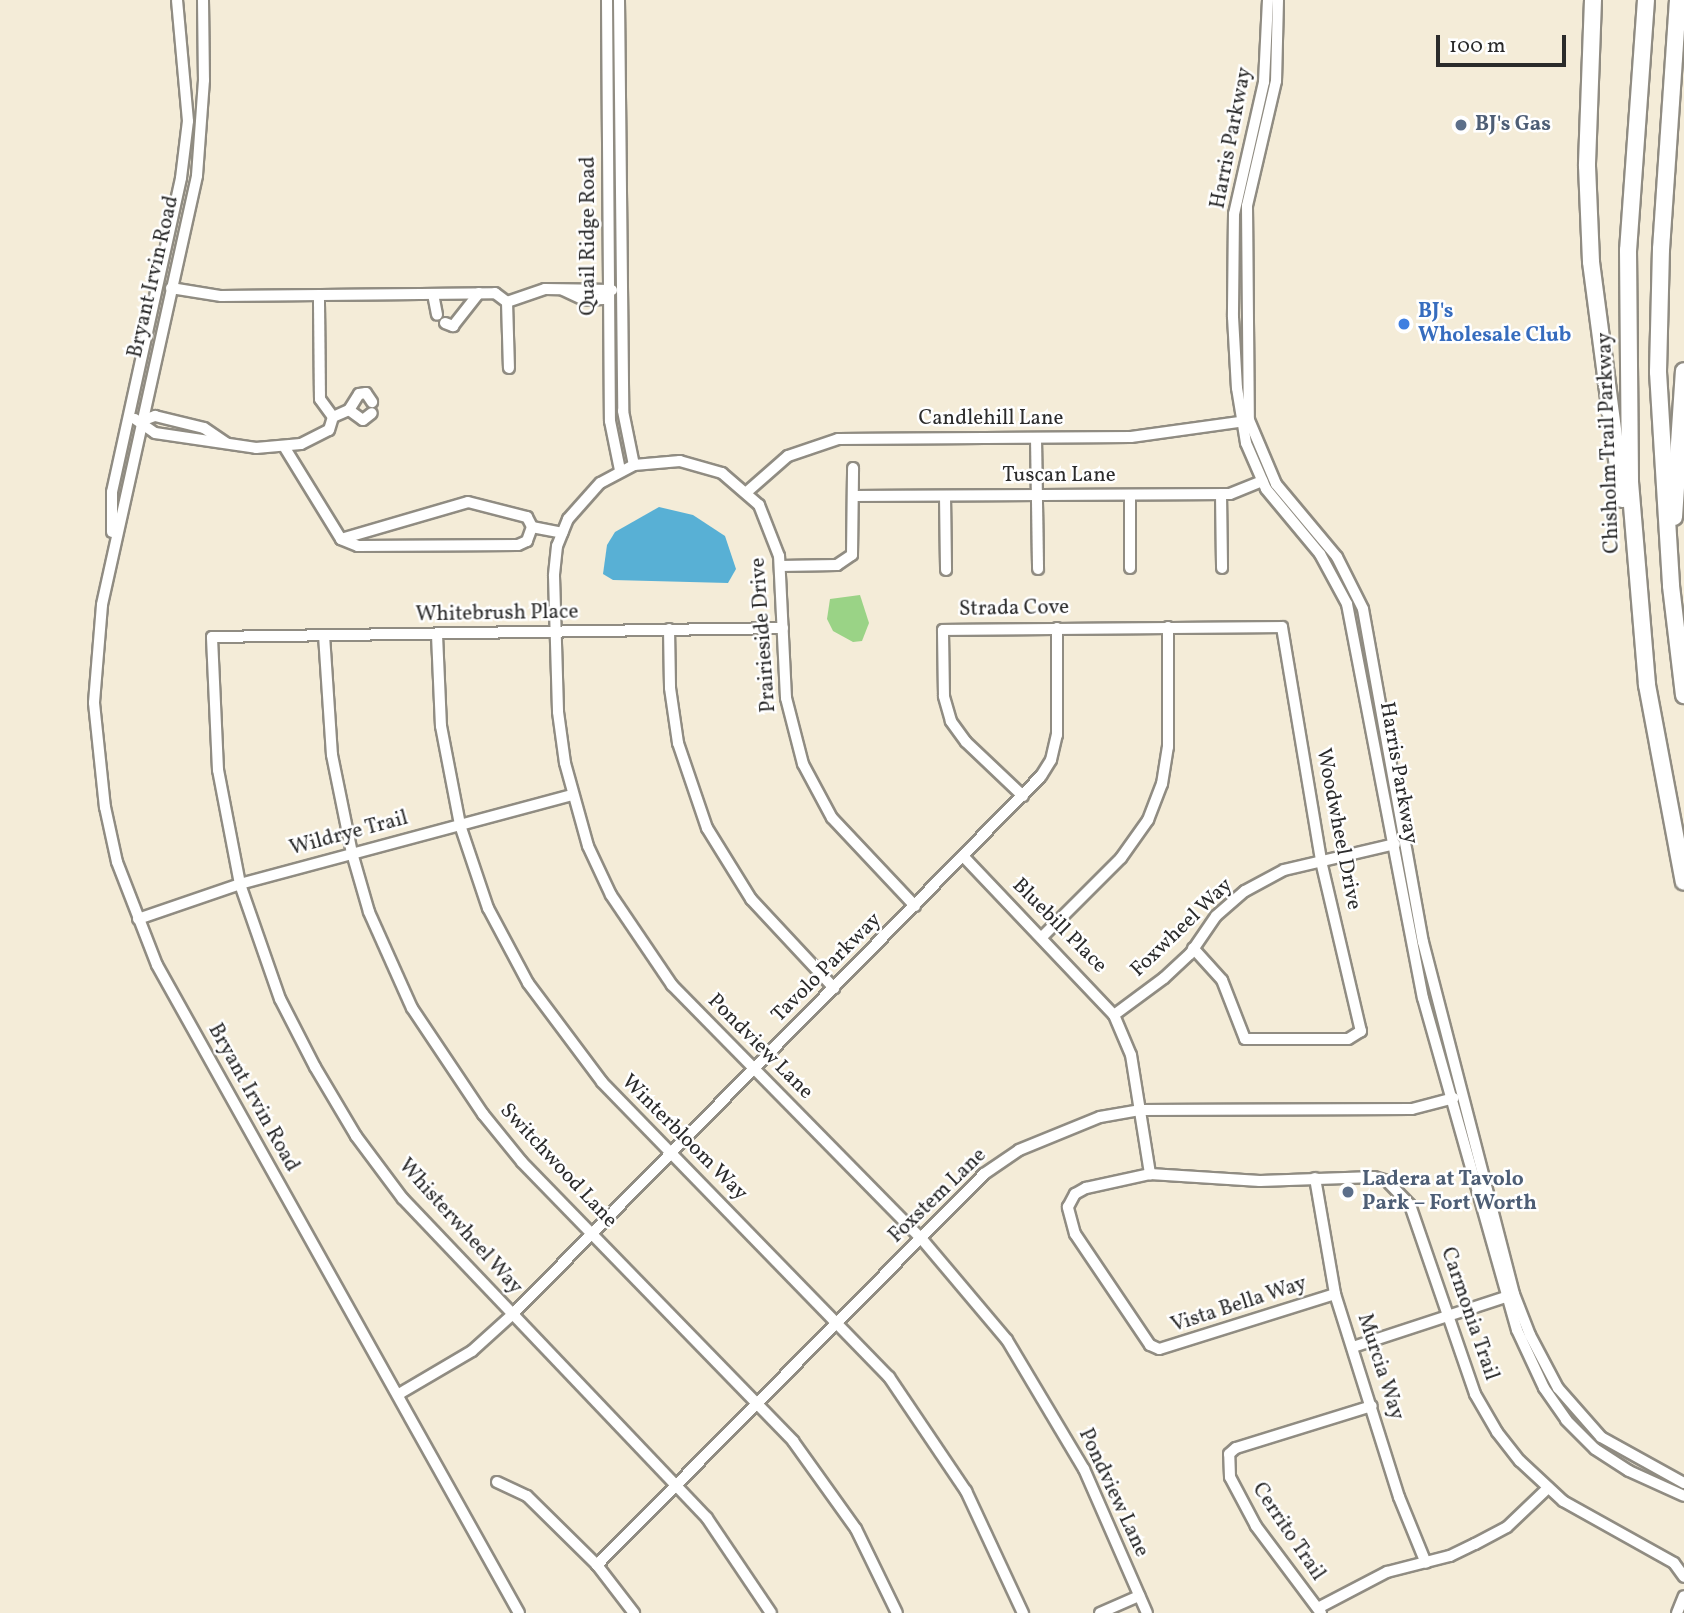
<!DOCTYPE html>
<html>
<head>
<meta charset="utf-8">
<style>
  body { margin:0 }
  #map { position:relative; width:1684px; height:1613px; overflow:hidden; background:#f4ecd8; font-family:Vollkorn,serif }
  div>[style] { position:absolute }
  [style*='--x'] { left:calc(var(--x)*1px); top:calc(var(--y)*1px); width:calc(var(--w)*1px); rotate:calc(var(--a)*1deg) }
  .green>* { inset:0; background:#9ad386 }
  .water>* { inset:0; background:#58b0d5 }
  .roads { filter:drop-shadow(2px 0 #908c82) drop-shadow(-2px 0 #908c82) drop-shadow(0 2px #908c82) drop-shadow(0 -2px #908c82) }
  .minor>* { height:10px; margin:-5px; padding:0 5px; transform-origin:5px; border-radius:5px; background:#fff }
  .highway>* { height:16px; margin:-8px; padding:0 8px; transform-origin:8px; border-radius:8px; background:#fff }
  .dots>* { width:19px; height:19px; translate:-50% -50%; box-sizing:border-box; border:4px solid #fff; border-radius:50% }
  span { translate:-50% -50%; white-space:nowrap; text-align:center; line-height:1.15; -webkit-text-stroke:5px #fff; paint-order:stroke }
  .service-label { font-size:21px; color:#4e5e75; font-weight:700 }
  .left { translate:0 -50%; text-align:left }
  .street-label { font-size:21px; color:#2b2b2b }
  .shop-label { font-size:21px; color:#366cbe; font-weight:700 }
  .scale { position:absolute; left:1436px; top:35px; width:130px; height:32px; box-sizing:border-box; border:4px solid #2b2b2b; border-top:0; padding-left:9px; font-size:21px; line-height:24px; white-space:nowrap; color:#2b2b2b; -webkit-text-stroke:5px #fff; paint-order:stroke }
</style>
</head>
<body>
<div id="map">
  <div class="green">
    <div style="clip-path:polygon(860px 595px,869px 623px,862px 641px,853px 642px,833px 631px,827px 619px,830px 599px)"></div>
  </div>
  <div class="water">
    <div style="clip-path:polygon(659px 507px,693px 515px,725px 536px,736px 569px,728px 583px,613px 580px,603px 574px,607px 545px,615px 532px)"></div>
  </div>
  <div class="roads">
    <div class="minor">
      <div style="--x:203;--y:0;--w:80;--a:89.3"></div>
      <div style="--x:204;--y:80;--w:96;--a:94.2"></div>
      <div style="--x:197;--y:176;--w:439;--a:102.5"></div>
      <div style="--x:102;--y:605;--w:98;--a:94.7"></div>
      <div style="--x:94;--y:703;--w:105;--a:84"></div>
      <div style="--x:105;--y:807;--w:56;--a:77.7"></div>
      <div style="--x:117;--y:862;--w:110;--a:68.8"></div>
      <div style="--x:157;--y:965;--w:742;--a:60.81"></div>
      <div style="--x:607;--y:0;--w:421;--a:89.6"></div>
      <div style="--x:610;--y:421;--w:50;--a:78.5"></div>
      <div style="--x:619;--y:0;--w:411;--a:89.4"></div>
      <div style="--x:623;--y:411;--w:55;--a:78.5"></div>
      <div style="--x:1268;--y:0;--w:82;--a:92.8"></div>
      <div style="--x:1264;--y:82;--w:135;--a:102.8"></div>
      <div style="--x:1234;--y:214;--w:103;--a:90.6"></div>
      <div style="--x:1233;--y:317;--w:71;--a:86.8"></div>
      <div style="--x:1237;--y:388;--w:56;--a:80.7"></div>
      <div style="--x:1246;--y:443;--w:50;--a:66.5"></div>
      <div style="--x:1266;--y:489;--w:85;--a:50.3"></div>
      <div style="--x:1320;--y:554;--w:57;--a:61.6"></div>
      <div style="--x:1347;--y:604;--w:401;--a:79.1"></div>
      <div style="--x:1423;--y:998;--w:345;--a:74.2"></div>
      <div style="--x:1517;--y:1330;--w:64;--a:65"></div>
      <div style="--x:1544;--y:1388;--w:39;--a:55"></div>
      <div style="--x:1566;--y:1420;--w:41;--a:45"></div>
      <div style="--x:1595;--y:1449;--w:40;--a:32.9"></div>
      <div style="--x:1629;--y:1471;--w:60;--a:24.4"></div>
      <div style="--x:1278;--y:0;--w:81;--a:91.4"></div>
      <div style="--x:1276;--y:81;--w:128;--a:103.1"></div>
      <div style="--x:1247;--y:206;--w:214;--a:89.5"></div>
      <div style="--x:1249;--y:420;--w:69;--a:67.1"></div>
      <div style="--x:1276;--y:484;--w:95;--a:50.1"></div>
      <div style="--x:1337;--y:557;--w:58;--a:63.4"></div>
      <div style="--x:1363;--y:609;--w:338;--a:79.8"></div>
      <div style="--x:1423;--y:942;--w:364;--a:75.5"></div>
      <div style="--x:1514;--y:1294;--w:44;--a:68.7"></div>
      <div style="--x:1530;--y:1335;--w:60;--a:62.2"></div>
      <div style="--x:1558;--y:1388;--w:65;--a:48.7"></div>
      <div style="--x:1601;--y:1437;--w:95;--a:29"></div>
      <div style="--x:171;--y:288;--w:51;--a:9.1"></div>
      <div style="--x:221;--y:296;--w:274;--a:-0.6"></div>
      <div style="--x:495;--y:293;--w:15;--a:37"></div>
      <div style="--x:507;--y:302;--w:40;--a:-18.9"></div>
      <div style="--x:545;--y:289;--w:67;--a:0.9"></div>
      <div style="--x:563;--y:290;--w:23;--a:25"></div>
      <div style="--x:584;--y:300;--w:19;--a:-3"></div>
      <div style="--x:603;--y:299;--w:9;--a:-77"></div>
      <div style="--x:433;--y:294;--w:21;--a:79"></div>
      <div style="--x:507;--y:302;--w:66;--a:88.3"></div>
      <div style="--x:445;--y:323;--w:9;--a:21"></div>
      <div style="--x:453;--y:326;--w:42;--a:-51.8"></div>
      <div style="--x:349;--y:410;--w:19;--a:-58"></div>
      <div style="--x:359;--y:394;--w:7;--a:-8"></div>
      <div style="--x:366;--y:393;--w:11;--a:56"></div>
      <div style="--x:333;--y:417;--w:17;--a:-24"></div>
      <div style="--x:349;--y:410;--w:17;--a:36"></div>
      <div style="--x:363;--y:420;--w:11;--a:-38"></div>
      <div style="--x:135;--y:419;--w:24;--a:35"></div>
      <div style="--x:155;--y:433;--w:102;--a:8.4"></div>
      <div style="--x:256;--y:448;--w:45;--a:-5.1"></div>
      <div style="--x:301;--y:444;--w:31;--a:-27"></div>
      <div style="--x:329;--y:430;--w:14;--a:-73"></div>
      <div style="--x:333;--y:417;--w:22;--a:-126"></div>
      <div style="--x:320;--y:399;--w:104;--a:-90.6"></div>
      <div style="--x:141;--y:421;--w:15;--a:-20"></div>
      <div style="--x:155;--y:416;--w:50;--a:13.8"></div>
      <div style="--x:204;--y:428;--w:27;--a:34"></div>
      <div style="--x:1036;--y:438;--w:131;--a:89.1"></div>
      <div style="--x:285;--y:448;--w:107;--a:58.4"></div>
      <div style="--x:341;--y:539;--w:132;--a:-16.2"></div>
      <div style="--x:468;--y:502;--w:61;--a:14.3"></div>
      <div style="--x:527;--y:517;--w:11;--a:63"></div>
      <div style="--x:532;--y:527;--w:15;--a:110"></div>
      <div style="--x:527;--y:541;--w:10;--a:156"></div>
      <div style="--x:518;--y:545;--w:160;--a:179.6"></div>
      <div style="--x:358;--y:546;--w:18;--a:-158"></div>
      <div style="--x:748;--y:491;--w:53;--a:-41.2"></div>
      <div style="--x:788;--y:456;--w:53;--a:-18.8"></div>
      <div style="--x:838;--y:439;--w:293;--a:-0.4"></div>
      <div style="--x:1131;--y:437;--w:117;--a:-7.9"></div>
      <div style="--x:1221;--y:494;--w:74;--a:89.2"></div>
      <div style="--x:1130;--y:495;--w:73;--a:90"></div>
      <div style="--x:853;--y:496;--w:377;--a:-0.3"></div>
      <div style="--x:1230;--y:494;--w:35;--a:-22"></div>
      <div style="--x:945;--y:496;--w:74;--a:89.2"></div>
      <div style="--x:532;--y:527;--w:31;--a:11"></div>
      <div style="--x:112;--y:532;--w:40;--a:-90"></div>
      <div style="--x:112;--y:492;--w:321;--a:-77.6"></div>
      <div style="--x:181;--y:178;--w:57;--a:-83"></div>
      <div style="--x:188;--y:121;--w:121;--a:-95.2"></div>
      <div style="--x:780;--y:566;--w:57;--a:-1"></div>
      <div style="--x:837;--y:565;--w:18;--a:-34"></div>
      <div style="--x:852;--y:555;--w:87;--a:-89.3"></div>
      <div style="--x:669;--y:629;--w:59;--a:89"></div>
      <div style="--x:670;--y:688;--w:56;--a:81.7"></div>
      <div style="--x:678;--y:743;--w:90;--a:71.2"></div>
      <div style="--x:707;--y:828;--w:84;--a:58.2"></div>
      <div style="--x:751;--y:899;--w:122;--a:47"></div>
      <div style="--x:324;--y:635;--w:120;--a:86.2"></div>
      <div style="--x:332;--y:755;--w:100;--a:78.5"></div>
      <div style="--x:352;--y:853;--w:61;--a:73.9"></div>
      <div style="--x:369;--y:912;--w:105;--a:65.9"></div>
      <div style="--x:412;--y:1008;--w:128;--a:56.2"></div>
      <div style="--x:483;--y:1114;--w:62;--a:50.9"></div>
      <div style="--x:522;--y:1162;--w:389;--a:45.8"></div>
      <div style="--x:793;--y:1441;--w:108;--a:54.4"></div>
      <div style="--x:856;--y:1529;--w:93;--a:64"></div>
      <div style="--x:437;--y:635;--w:91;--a:87.5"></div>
      <div style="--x:441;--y:726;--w:101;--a:79.1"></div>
      <div style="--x:460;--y:825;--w:88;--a:71.4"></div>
      <div style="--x:488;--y:908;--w:85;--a:61.9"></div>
      <div style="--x:528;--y:983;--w:124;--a:53.2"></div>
      <div style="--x:602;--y:1082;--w:412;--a:45.8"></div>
      <div style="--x:889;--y:1377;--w:138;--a:56"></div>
      <div style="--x:966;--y:1491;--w:135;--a:65"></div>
      <div style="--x:1023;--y:796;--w:79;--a:-136.5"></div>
      <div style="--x:966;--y:742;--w:26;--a:-126"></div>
      <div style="--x:951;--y:721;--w:26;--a:-106"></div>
      <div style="--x:944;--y:696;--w:66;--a:-90.9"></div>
      <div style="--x:943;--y:630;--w:339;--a:-0.5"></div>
      <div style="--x:1282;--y:627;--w:237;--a:80.5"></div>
      <div style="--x:1321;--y:861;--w:175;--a:76.8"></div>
      <div style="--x:1361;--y:1031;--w:15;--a:148"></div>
      <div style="--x:1348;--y:1039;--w:103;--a:180"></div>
      <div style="--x:1245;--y:1039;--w:63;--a:-111.3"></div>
      <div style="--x:1222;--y:980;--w:43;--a:-132.2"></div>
      <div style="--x:963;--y:856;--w:219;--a:46.5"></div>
      <div style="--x:1114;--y:1015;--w:43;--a:67"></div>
      <div style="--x:1131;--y:1055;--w:121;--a:80.9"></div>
      <div style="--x:915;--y:906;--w:121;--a:-133.3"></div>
      <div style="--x:832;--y:818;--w:61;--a:-118.2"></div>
      <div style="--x:803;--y:764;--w:68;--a:-104.4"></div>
      <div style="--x:786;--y:698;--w:142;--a:-92.8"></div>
      <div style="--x:779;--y:556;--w:55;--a:-111.4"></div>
      <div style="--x:759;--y:505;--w:49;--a:-139.1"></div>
      <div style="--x:722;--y:473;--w:44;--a:-164.1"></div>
      <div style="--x:680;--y:461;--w:46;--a:175"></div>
      <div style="--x:634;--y:465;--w:38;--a:152"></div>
      <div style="--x:600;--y:483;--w:48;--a:131.6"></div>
      <div style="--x:568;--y:519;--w:29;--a:112"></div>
      <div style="--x:557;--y:546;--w:30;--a:96"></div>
      <div style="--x:554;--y:576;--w:136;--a:88.3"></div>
      <div style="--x:558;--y:712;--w:51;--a:82.2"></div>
      <div style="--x:565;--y:763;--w:86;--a:74.5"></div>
      <div style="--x:588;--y:846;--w:54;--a:64.9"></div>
      <div style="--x:611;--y:895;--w:109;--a:55.9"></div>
      <div style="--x:672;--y:985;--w:355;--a:45.5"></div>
      <div style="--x:921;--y:1238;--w:133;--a:49.9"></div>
      <div style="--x:1007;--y:1340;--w:150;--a:59.2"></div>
      <div style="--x:1084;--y:1469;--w:157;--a:66.4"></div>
      <div style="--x:138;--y:919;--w:108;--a:-18.9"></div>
      <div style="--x:240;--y:884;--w:344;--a:-15"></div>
      <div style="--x:1043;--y:936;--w:110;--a:-45"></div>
      <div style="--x:1121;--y:858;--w:47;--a:-54.6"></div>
      <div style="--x:1148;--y:820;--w:39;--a:-69"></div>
      <div style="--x:1162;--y:784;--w:37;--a:-81"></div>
      <div style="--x:1168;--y:747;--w:120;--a:-90"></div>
      <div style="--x:1114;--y:1015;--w:62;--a:-36.5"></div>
      <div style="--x:1164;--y:978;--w:35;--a:-43"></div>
      <div style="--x:1190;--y:954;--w:46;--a:-55.6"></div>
      <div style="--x:1216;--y:916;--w:38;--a:-41"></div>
      <div style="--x:1245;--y:891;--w:44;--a:-28.3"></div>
      <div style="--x:1284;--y:870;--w:114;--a:-13.2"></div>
      <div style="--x:1315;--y:1178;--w:118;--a:80.2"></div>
      <div style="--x:1335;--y:1294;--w:213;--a:72.5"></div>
      <div style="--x:1399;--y:1497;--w:71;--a:67.8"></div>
      <div style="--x:1335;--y:1294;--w:184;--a:162.6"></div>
      <div style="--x:1159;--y:1349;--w:10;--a:-156"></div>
      <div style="--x:1150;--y:1345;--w:134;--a:-124"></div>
      <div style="--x:1075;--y:1234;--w:28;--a:-105"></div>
      <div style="--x:1068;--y:1207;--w:15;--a:-62"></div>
      <div style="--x:1075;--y:1194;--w:13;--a:-29"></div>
      <div style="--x:1086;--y:1188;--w:66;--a:-12.3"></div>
      <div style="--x:1150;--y:1174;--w:110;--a:3.6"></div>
      <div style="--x:1260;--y:1181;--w:114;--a:-2"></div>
      <div style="--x:1374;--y:1177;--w:14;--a:17"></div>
      <div style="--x:1387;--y:1181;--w:33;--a:46"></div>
      <div style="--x:1410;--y:1205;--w:200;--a:71"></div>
      <div style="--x:1475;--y:1394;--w:44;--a:59.9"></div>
      <div style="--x:1497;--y:1432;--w:37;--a:52"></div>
      <div style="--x:1520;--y:1461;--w:59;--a:42.9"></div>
      <div style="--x:1563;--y:1501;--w:127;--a:29.2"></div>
      <div style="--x:1674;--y:1563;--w:17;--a:54"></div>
      <div style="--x:1353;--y:1347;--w:167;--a:-18.1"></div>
      <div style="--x:399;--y:1394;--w:85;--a:-30.5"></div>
      <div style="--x:472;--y:1351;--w:55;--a:-42.1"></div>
      <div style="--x:513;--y:1314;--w:754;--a:-45.54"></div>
      <div style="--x:1041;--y:776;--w:19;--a:-58"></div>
      <div style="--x:1051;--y:760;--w:26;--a:-77"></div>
      <div style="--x:1057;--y:735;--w:107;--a:-90"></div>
      <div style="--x:497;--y:1482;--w:33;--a:25"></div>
      <div style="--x:527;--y:1496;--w:98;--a:44.6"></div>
      <div style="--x:597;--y:1565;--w:61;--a:52.4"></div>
      <div style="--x:597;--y:1565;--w:550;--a:-45.29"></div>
      <div style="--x:984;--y:1174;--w:42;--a:-34.4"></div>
      <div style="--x:1019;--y:1150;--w:87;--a:-22.2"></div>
      <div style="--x:1100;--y:1117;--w:40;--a:-10"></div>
      <div style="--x:1139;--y:1110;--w:273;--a:-0.2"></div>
      <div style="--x:1412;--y:1109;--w:43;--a:-14.7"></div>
      <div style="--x:1318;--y:1608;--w:78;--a:-27.6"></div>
      <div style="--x:1387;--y:1572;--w:65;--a:-14.3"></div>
      <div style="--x:1450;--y:1556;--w:28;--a:-26"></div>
      <div style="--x:1475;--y:1544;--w:36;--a:-28"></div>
      <div style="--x:1507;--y:1527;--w:57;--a:-43.6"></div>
      <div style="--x:771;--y:1613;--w:115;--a:-124"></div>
      <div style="--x:707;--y:1518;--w:441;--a:-133.6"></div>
      <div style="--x:403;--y:1199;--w:79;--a:-126.7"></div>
      <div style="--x:356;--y:1136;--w:80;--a:-120.7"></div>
      <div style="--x:315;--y:1067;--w:76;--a:-117.2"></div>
      <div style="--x:280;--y:999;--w:122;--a:-109.2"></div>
      <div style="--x:240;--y:884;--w:116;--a:-100.9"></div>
      <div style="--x:218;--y:770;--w:133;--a:-92.6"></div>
      <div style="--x:212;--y:637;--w:571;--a:-0.9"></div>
      <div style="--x:1100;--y:1613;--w:43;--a:-23.6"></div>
      <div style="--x:1321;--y:1613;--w:109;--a:-126.8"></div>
      <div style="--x:1256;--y:1526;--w:55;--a:-118"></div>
      <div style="--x:1230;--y:1477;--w:23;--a:-92"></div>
      <div style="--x:1229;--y:1454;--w:9;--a:-41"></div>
      <div style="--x:1236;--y:1448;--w:142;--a:-17.2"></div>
      <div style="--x:1677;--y:1613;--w:18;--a:-68"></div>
    </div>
    <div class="highway">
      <div style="--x:1593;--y:0;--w:166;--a:92.1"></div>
      <div style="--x:1587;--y:166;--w:96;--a:87.6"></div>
      <div style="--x:1591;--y:262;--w:239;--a:82.5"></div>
      <div style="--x:1646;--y:0;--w:251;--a:94.1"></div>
      <div style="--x:1628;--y:250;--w:232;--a:89.5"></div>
      <div style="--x:1630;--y:482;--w:204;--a:85.2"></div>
      <div style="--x:1647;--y:685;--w:200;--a:79.4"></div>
      <div style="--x:1678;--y:0;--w:250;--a:93.9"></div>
      <div style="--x:1661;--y:249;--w:123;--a:91.4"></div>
      <div style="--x:1658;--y:372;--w:214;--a:86.5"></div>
      <div style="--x:1671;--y:586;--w:110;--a:83.2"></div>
      <div style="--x:1674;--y:517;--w:146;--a:-86.1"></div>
    </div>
  </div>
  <div class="dots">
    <div style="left:1461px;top:125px;background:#5c6f8a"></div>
    <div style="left:1404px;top:324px;background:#3f7fe0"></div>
    <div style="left:1348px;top:1192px;background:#5c6f8a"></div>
  </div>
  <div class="service-label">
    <span class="left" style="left:1475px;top:125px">BJ's Gas</span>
    <span class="left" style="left:1362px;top:1192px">Ladera at Tavolo<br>Park – Fort Worth</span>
  </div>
  <div class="street-label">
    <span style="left:1232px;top:138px;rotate:-79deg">Harris Parkway</span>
    <span style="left:589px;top:236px;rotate:-90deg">Quail Ridge Road</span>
    <span style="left:154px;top:277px;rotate:-77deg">Bryant Irvin Road</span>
    <span style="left:991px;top:419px">Candlehill Lane</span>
    <span style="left:1609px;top:443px;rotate:-92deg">Chisholm Trail Parkway</span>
    <span style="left:1059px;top:476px">Tuscan Lane</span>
    <span style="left:1014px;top:609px;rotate:-1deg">Strada Cove</span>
    <span style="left:497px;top:614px;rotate:-1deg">Whitebrush Place</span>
    <span style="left:764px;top:635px;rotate:-94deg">Prairieside Drive</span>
    <span style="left:1398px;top:773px;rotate:80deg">Harris Parkway</span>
    <span style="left:1338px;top:829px;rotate:79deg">Woodwheel Drive</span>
    <span style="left:349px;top:834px;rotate:-15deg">Wildrye Trail</span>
    <span style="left:1059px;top:926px;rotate:45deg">Bluebill Place</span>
    <span style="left:1182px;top:928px;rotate:-44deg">Foxwheel Way</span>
    <span style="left:827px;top:968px;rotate:-45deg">Tavolo Parkway</span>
    <span style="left:760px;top:1047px;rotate:45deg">Pondview Lane</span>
    <span style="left:253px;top:1098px;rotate:61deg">Bryant Irvin Road</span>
    <span style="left:684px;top:1138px;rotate:45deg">Winterbloom Way</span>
    <span style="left:558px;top:1166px;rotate:47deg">Switchwood Lane</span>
    <span style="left:938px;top:1196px;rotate:-44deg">Foxstem Lane</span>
    <span style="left:460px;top:1227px;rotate:48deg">Whisterwheel Way</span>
    <span style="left:1239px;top:1305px;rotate:-18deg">Vista Bella Way</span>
    <span style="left:1469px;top:1314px;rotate:71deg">Carmonia Trail</span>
    <span style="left:1380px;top:1367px;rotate:72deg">Murcia Way</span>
    <span style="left:1113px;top:1493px;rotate:65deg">Pondview Lane</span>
    <span style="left:1288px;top:1532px;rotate:56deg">Cerrito Trail</span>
  </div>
  <div class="shop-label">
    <span class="left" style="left:1418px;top:324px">BJ's<br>Wholesale Club</span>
  </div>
  <div class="scale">100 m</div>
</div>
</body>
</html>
